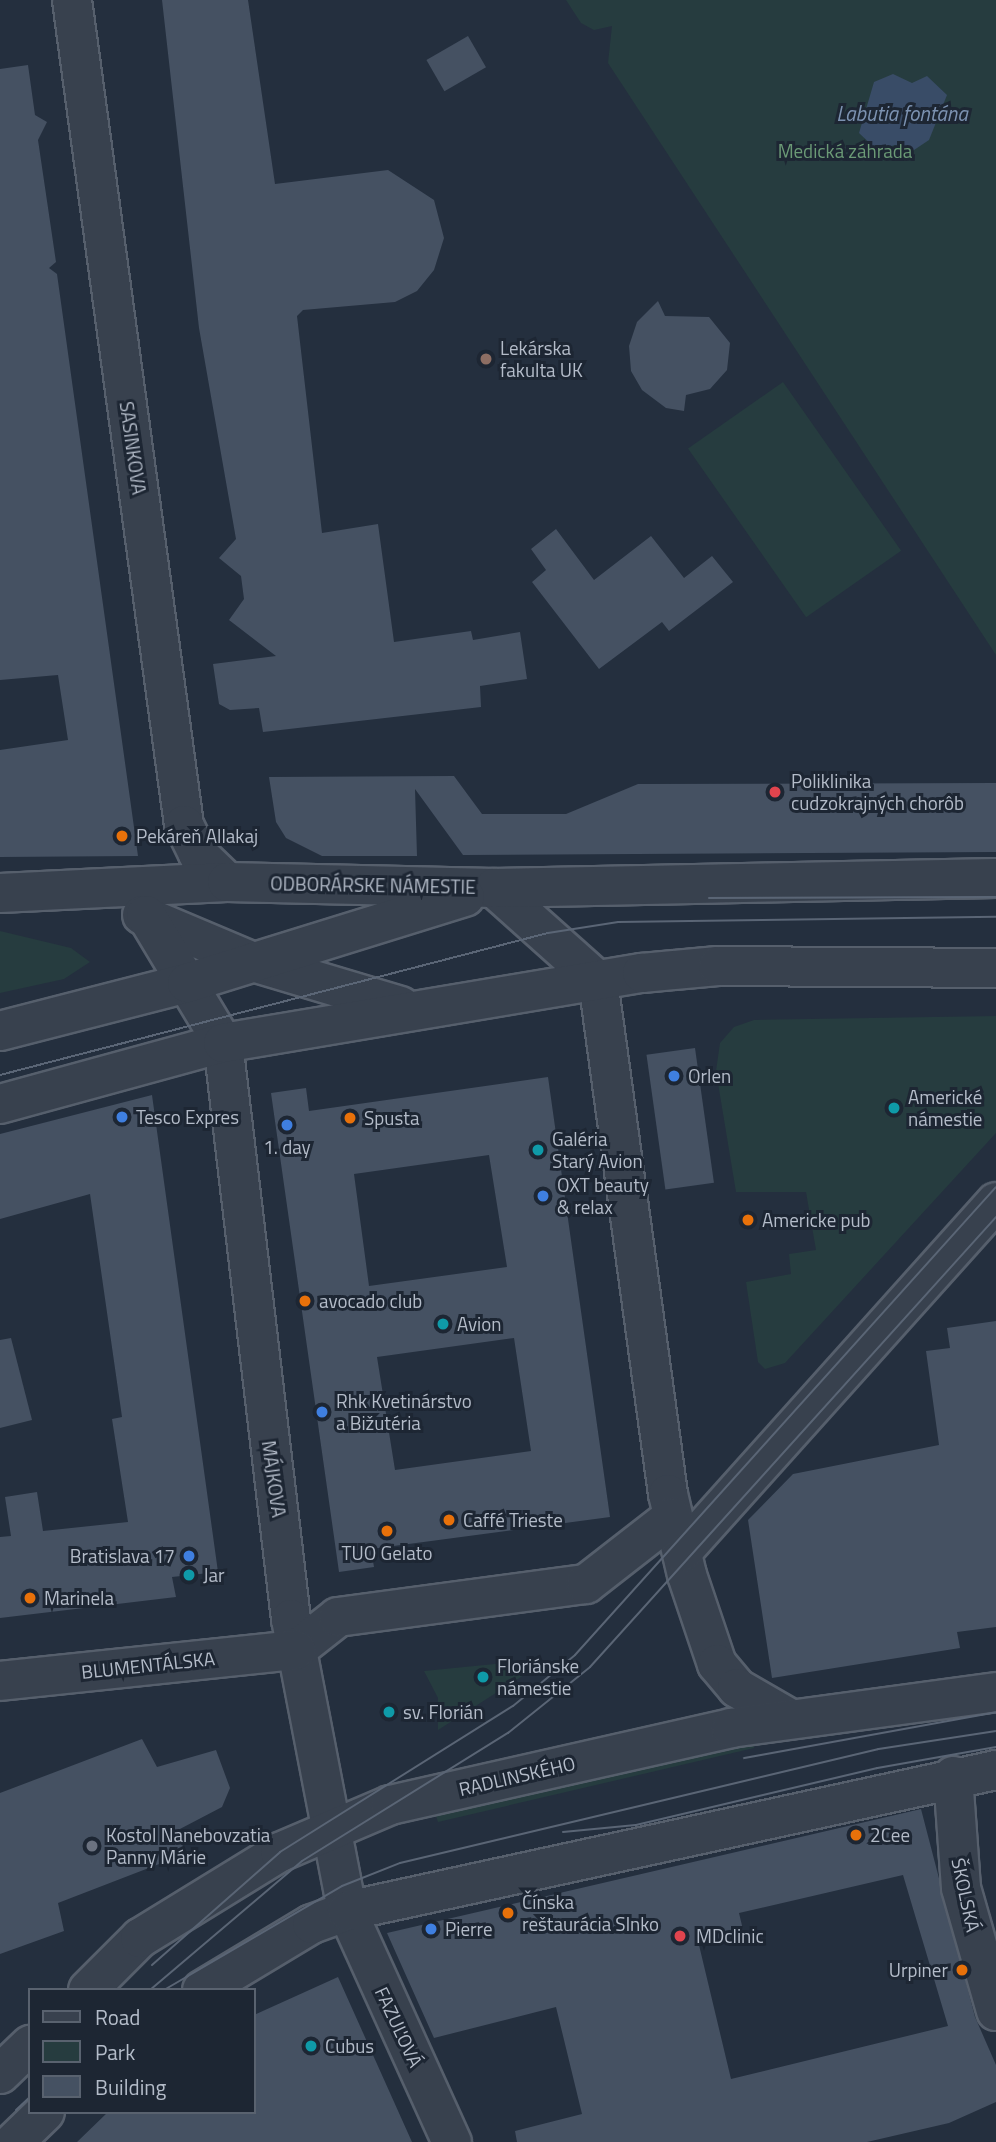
<!DOCTYPE html>
<html>
<head>
<meta charset="utf-8">
<style>
  body { margin:0 }
  #map { position:relative; width:996px; height:2142px; overflow:hidden; background:#242f3e; font-family:"Titillium Web",sans-serif }
  div>[style] { position:absolute }
  [style*='--x'] { left:calc(var(--x)*1px); top:calc(var(--y)*1px); width:calc(var(--w)*1px); rotate:calc(var(--a)*1deg) }
  .green>* { inset:0; background:#263c3f; transform-origin:0 0 }
  .water>* { inset:0; background:#394c67 }
  .building>* { inset:0; background:#455162; transform-origin:0 0 }
  .roads { filter:drop-shadow(2px 0 #565f6c) drop-shadow(-2px 0 #565f6c) drop-shadow(0 2px #565f6c) drop-shadow(0 -2px #565f6c) }
  .minor>* { height:38px; margin:-19px; padding:0 19px; transform-origin:19px; border-radius:19px; background:#38414e }
  .tram>* { height:2px; margin:-1px; padding:0 1px; transform-origin:1px; border-radius:1px; background:#5a6575 }
  .dots>* { width:19px; height:19px; translate:-50% -50%; box-sizing:border-box; border:4px solid #1d2633; border-radius:50% }
  span { translate:-50% -50%; white-space:nowrap; text-align:center; line-height:1.15; -webkit-text-stroke:6px #1d2633; paint-order:stroke }
  .park-label { font-size:19px; color:#6b9a76 }
  .poi-label { font-size:19px; color:#b4bcc9 }
  .left { translate:0 -50%; text-align:left }
  .right { translate:-100% -50%; text-align:right }
  .street-label { font-size:19px; color:#b4bcc9 }
  .water-label { font-size:21px; color:#7c92b1; font-style:italic }
  .legend { position:absolute; left:28px; top:1988px; width:228px; height:126px; box-sizing:border-box; background:#1d2633; border:2px solid #59626f; margin:0; padding:9px 12px; list-style:none; font-size:21px; color:#b4bcc9 }
  .legend li { display:flex; align-items:center; gap:14px; height:35px }
  .legend b { width:35px; border:2px solid #59626f }
</style>
</head>
<body>
<div id="map">
  <div class="green">
    <div style="clip-path:polygon(566px 0,996px 0,996px 655px,608px 63px,612px 26px,594px 30px,581px 23px)"></div>
    <div style="left:783px;top:382px;width:206px;height:116px;rotate:55deg"></div>
    <div style="clip-path:polygon(0 931px,71px 948px,90px 962px,64px 979px,0 993px)"></div>
    <div style="clip-path:polygon(996px 1016px,996px 1133px,785px 1363px,765px 1369px,758px 1362px,746px 1282px,791px 1274px,789px 1254px,816px 1250px,806px 1192px,736px 1192px,716px 1071px,720px 1043px,734px 1027px,754px 1020px)"></div>
    <div style="clip-path:polygon(535px 1660px,524px 1675px,438px 1730px,438px 1698px,424px 1671px)"></div>
    <div style="clip-path:polygon(755px 1740px,754px 1748px,438px 1822px,435px 1813px)"></div>
  </div>
  <div class="water">
    <div style="clip-path:polygon(893px 74px,912px 83px,927px 76px,947px 95px,929px 140px,911px 152px,895px 145px,877px 150px,859px 133px,874px 82px)"></div>
  </div>
  <div class="building">
    <div style="clip-path:polygon(162px 0,248px 0,275px 184px,388px 170px,434px 200px,444px 238px,434px 270px,417px 291px,395px 302px,303px 310px,297px 316px,322px 533px,378px 524px,394px 642px,471px 631px,473px 640px,520px 632px,527px 679px,480px 686px,481px 707px,263px 732px,259px 708px,230px 710px,219px 704px,213px 664px,276px 656px,229px 620px,244px 599px,241px 576px,219px 558px,236px 539px,199px 328px)"></div>
    <div style="left:468px;top:36px;width:36px;height:48px;rotate:60deg"></div>
    <div style="clip-path:polygon(28px 65px,35px 115px,47px 122px,38px 140px,56px 262px,49px 268px,57px 274px,138px 856px,0 857px,0 750px,68px 740px,58px 675px,0 680px,0 69px)"></div>
    <div style="clip-path:polygon(658px 301px,665px 316px,709px 317px,730px 343px,727px 370px,710px 389px,686px 395px,684px 411px,666px 408px,642px 390px,631px 371px,629px 346px,637px 322px)"></div>
    <div style="clip-path:polygon(556px 529px,594px 580px,651px 536px,684px 578px,712px 556px,733px 582px,669px 631px,662px 622px,599px 669px,532px 582px,546px 570px,531px 549px)"></div>
    <div style="clip-path:polygon(454px 776px,482px 814px,566px 814px,638px 784px,996px 783px,996px 852px,463px 855px,415px 789px,417px 856px,322px 856px,286px 838px,276px 822px,269px 777px)"></div>
    <div style="left:695px;top:1048px;width:136px;height:49px;rotate:82deg"></div>
    <div style="clip-path:polygon(evenodd,548px 1077px,610px 1517px,371px 1549px,374px 1567px,339px 1572px,271px 1093px,306px 1088px,309px 1111px,548px 1077px,489px 1155px,507px 1267px,369px 1286px,354px 1174px,489px 1155px,548px 1077px,514px 1338px,531px 1451px,395px 1470px,377px 1357px,514px 1338px)"></div>
    <div style="clip-path:polygon(152px 1095px,218px 1572px,172px 1577px,176px 1597px,0 1618px,0 1537px,11px 1536px,5px 1497px,37px 1492px,43px 1531px,128px 1522px,112px 1419px,122px 1417px,90px 1194px,0 1219px,0 1134px)"></div>
    <div style="clip-path:polygon(996px 1321px,996px 1627px,957px 1632px,960px 1648px,772px 1678px,748px 1520px,793px 1474px,939px 1445px,926px 1351px,950px 1348px,947px 1328px)"></div>
    <div style="clip-path:polygon(11px 1338px,32px 1420px,0 1428px,0 1340px)"></div>
    <div style="clip-path:polygon(142px 1739px,157px 1767px,216px 1750px,230px 1788px,222px 1807px,178px 1830px,185px 1854px,58px 1903px,64px 1931px,0 1954px,0 1793px)"></div>
    <div style="clip-path:polygon(evenodd,921px 1809px,975px 2017px,996px 2065px,996px 2102px,949px 2123px,867px 2142px,517px 2142px,515px 2131px,582px 2114px,556px 2007px,434px 2038px,387px 1933px,921px 1809px,903px 1875px,948px 2026px,731px 2079px,699px 1945px,744px 1934px,739px 1913px,903px 1875px)"></div>
    <div style="clip-path:polygon(338px 1977px,412px 2142px,77px 2142px,108px 2112px,254px 2112px,254px 2015px)"></div>
  </div>
  <div class="roads">
    <div class="minor">
      <div style="--x:72;--y:0;--w:833;--a:82.27"></div>
      <div style="--x:184;--y:825;--w:32;--a:64"></div>
      <div style="--x:198;--y:854;--w:40;--a:44"></div>
      <div style="--x:494;--y:888;--w:140;--a:41.8"></div>
      <div style="--x:598;--y:981;--w:518;--a:82.23"></div>
      <div style="--x:668;--y:1494;--w:83;--a:76.8"></div>
      <div style="--x:687;--y:1575;--w:94;--a:71.4"></div>
      <div style="--x:717;--y:1664;--w:31;--a:50"></div>
      <div style="--x:737;--y:1688;--w:60;--a:30"></div>
      <div style="--x:0;--y:893;--w:227;--a:-2.8"></div>
      <div style="--x:227;--y:882;--w:267;--a:1.3"></div>
      <div style="--x:494;--y:888;--w:502;--a:-1.14"></div>
      <div style="--x:142;--y:915;--w:121;--a:22.9"></div>
      <div style="--x:253;--y:962;--w:154;--a:16.6"></div>
      <div style="--x:146;--y:915;--w:149;--a:59"></div>
      <div style="--x:223;--y:1043;--w:580;--a:83.27"></div>
      <div style="--x:291;--y:1619;--w:297;--a:79.1"></div>
      <div style="--x:347;--y:1911;--w:254;--a:65.6"></div>
      <div style="--x:0;--y:1031;--w:193;--a:-14.4"></div>
      <div style="--x:187;--y:983;--w:291;--a:-17.2"></div>
      <div style="--x:0;--y:1104;--w:231;--a:-15.3"></div>
      <div style="--x:223;--y:1043;--w:425;--a:-9.5"></div>
      <div style="--x:642;--y:973;--w:76;--a:-5.3"></div>
      <div style="--x:718;--y:966;--w:278;--a:0.4"></div>
      <div style="--x:682;--y:1552;--w:470;--a:-48.1"></div>
      <div style="--x:296;--y:1650;--w:53;--a:-38.2"></div>
      <div style="--x:338;--y:1617;--w:250;--a:-7.6"></div>
      <div style="--x:586;--y:1584;--w:109;--a:-37.9"></div>
      <div style="--x:0;--y:1681;--w:298;--a:-6"></div>
      <div style="--x:953;--y:1776;--w:112;--a:85.9"></div>
      <div style="--x:961;--y:1888;--w:128;--a:74.1"></div>
      <div style="--x:88;--y:1990;--w:74;--a:-45"></div>
      <div style="--x:140;--y:1938;--w:164;--a:-31.6"></div>
      <div style="--x:280;--y:1852;--w:120;--a:-23.1"></div>
      <div style="--x:390;--y:1805;--w:350;--a:-12.7"></div>
      <div style="--x:731;--y:1728;--w:267;--a:-7.7"></div>
      <div style="--x:202;--y:1990;--w:128;--a:-31"></div>
      <div style="--x:312;--y:1924;--w:37;--a:-20"></div>
      <div style="--x:347;--y:1911;--w:664;--a:-12.26"></div>
      <div style="--x:0;--y:2074;--w:42;--a:-44"></div>
      <div style="--x:14;--y:2142;--w:43;--a:-44.1"></div>
    </div>
  </div>
  <div class="tram">
    <div style="--x:709;--y:898;--w:287;--a:-0.2"></div>
    <div style="--x:0;--y:1075;--w:566;--a:-14.53"></div>
    <div style="--x:548;--y:933;--w:71;--a:-8.9"></div>
    <div style="--x:618;--y:922;--w:378;--a:-0.8"></div>
    <div style="--x:744;--y:1758;--w:256;--a:-10.3"></div>
    <div style="--x:563;--y:1832;--w:73;--a:-5.5"></div>
    <div style="--x:636;--y:1825;--w:248;--a:-13.3"></div>
    <div style="--x:877;--y:1768;--w:121;--a:-10"></div>
    <div style="--x:152;--y:1965;--w:171;--a:-41.4"></div>
    <div style="--x:280;--y:1852;--w:275;--a:-32.1"></div>
    <div style="--x:513;--y:1706;--w:80;--a:-39.4"></div>
    <div style="--x:575;--y:1655;--w:629;--a:-48.03"></div>
    <div style="--x:150;--y:1990;--w:199;--a:-40.3"></div>
    <div style="--x:302;--y:1861;--w:243;--a:-31.9"></div>
    <div style="--x:508;--y:1733;--w:105;--a:-38.8"></div>
    <div style="--x:590;--y:1667;--w:606;--a:-47.94"></div>
    <div style="--x:164;--y:1990;--w:206;--a:-30.3"></div>
    <div style="--x:342;--y:1886;--w:62;--a:-21.6"></div>
    <div style="--x:400;--y:1863;--w:491;--a:-13.4"></div>
    <div style="--x:878;--y:1749;--w:119;--a:-8.7"></div>
    <div style="--x:16;--y:2110;--w:19;--a:-43"></div>
  </div>
  <div class="dots">
    <div style="left:486px;top:359px;background:#8d6e63"></div>
    <div style="left:775px;top:792px;background:#e0444e"></div>
    <div style="left:122px;top:836px;background:#e8710a"></div>
    <div style="left:674px;top:1076px;background:#3f7fe0"></div>
    <div style="left:894px;top:1108px;background:#0f9aa8"></div>
    <div style="left:122px;top:1117px;background:#3f7fe0"></div>
    <div style="left:350px;top:1118px;background:#e8710a"></div>
    <div style="left:287px;top:1125px;background:#3f7fe0"></div>
    <div style="left:538px;top:1150px;background:#0f9aa8"></div>
    <div style="left:543px;top:1196px;background:#3f7fe0"></div>
    <div style="left:748px;top:1220px;background:#e8710a"></div>
    <div style="left:305px;top:1301px;background:#e8710a"></div>
    <div style="left:443px;top:1324px;background:#0f9aa8"></div>
    <div style="left:322px;top:1412px;background:#3f7fe0"></div>
    <div style="left:449px;top:1520px;background:#e8710a"></div>
    <div style="left:387px;top:1531px;background:#e8710a"></div>
    <div style="left:189px;top:1556px;background:#3f7fe0"></div>
    <div style="left:189px;top:1575px;background:#0f9aa8"></div>
    <div style="left:30px;top:1598px;background:#e8710a"></div>
    <div style="left:483px;top:1677px;background:#0f9aa8"></div>
    <div style="left:389px;top:1712px;background:#0f9aa8"></div>
    <div style="left:856px;top:1835px;background:#e8710a"></div>
    <div style="left:92px;top:1846px;background:#6b7280"></div>
    <div style="left:508px;top:1913px;background:#e8710a"></div>
    <div style="left:431px;top:1929px;background:#3f7fe0"></div>
    <div style="left:680px;top:1936px;background:#e0444e"></div>
    <div style="left:962px;top:1970px;background:#e8710a"></div>
    <div style="left:311px;top:2046px;background:#0f9aa8"></div>
  </div>
  <div class="park-label">
    <span style="left:845px;top:151px">Medická záhrada</span>
  </div>
  <div class="poi-label">
    <span class="left" style="left:500px;top:359px">Lekárska<br>fakulta UK</span>
    <span class="left" style="left:791px;top:792px">Poliklinika<br>cudzokrajných chorôb</span>
    <span class="left" style="left:136px;top:836px">Pekáreň Allakaj</span>
    <span class="left" style="left:688px;top:1076px">Orlen</span>
    <span class="left" style="left:908px;top:1108px">Americké<br>námestie</span>
    <span class="left" style="left:136px;top:1117px">Tesco Expres</span>
    <span class="left" style="left:364px;top:1118px">Spusta</span>
    <span class="left" style="left:552px;top:1150px">Galéria<br>Starý Avion</span>
    <span style="left:287px;top:1147px">1. day</span>
    <span class="left" style="left:557px;top:1196px">OXT beauty<br>&amp; relax</span>
    <span class="left" style="left:762px;top:1220px">Americke pub</span>
    <span class="left" style="left:319px;top:1301px">avocado club</span>
    <span class="left" style="left:457px;top:1324px">Avion</span>
    <span class="left" style="left:336px;top:1412px">Rhk Kvetinárstvo<br>a Bižutéria</span>
    <span class="left" style="left:463px;top:1520px">Caffé Trieste</span>
    <span style="left:387px;top:1553px">TUO Gelato</span>
    <span class="right" style="left:175px;top:1556px">Bratislava 17</span>
    <span class="left" style="left:203px;top:1575px">Jar</span>
    <span class="left" style="left:44px;top:1598px">Marinela</span>
    <span class="left" style="left:497px;top:1677px">Floriánske<br>námestie</span>
    <span class="left" style="left:403px;top:1712px">sv. Florián</span>
    <span class="left" style="left:106px;top:1846px">Kostol Nanebovzatia<br>Panny Márie</span>
    <span class="left" style="left:870px;top:1835px">2Cee</span>
    <span class="left" style="left:522px;top:1913px">Čínska<br>reštaurácia Slnko</span>
    <span class="left" style="left:445px;top:1929px">Pierre</span>
    <span class="left" style="left:696px;top:1936px">MDclinic</span>
    <span class="right" style="left:948px;top:1970px">Urpiner</span>
    <span class="left" style="left:325px;top:2046px">Cubus</span>
  </div>
  <div class="street-label">
    <span style="left:133px;top:448px;rotate:82deg">SASINKOVA</span>
    <span style="left:373px;top:885px;rotate:1deg">ODBORÁRSKE NÁMESTIE</span>
    <span style="left:274px;top:1479px;rotate:82deg">MÁJKOVA</span>
    <span style="left:148px;top:1665px;rotate:-6deg">BLUMENTÁLSKA</span>
    <span style="left:517px;top:1776px;rotate:-13deg">RADLINSKÉHO</span>
    <span style="left:966px;top:1895px;rotate:78deg">ŠKOLSKÁ</span>
    <span style="left:399px;top:2027px;rotate:65deg">FAZUĽOVÁ</span>
  </div>
  <div class="water-label">
    <span style="left:902px;top:113px">Labutia fontána</span>
  </div>
  <ul class="legend">
  <li><b style="height:9px;background:#38414e"></b>Road</li>
  <li><b style="height:19px;background:#263c3f"></b>Park</li>
  <li><b style="height:19px;background:#455162"></b>Building</li>
  </ul>
</div>
</body>
</html>
